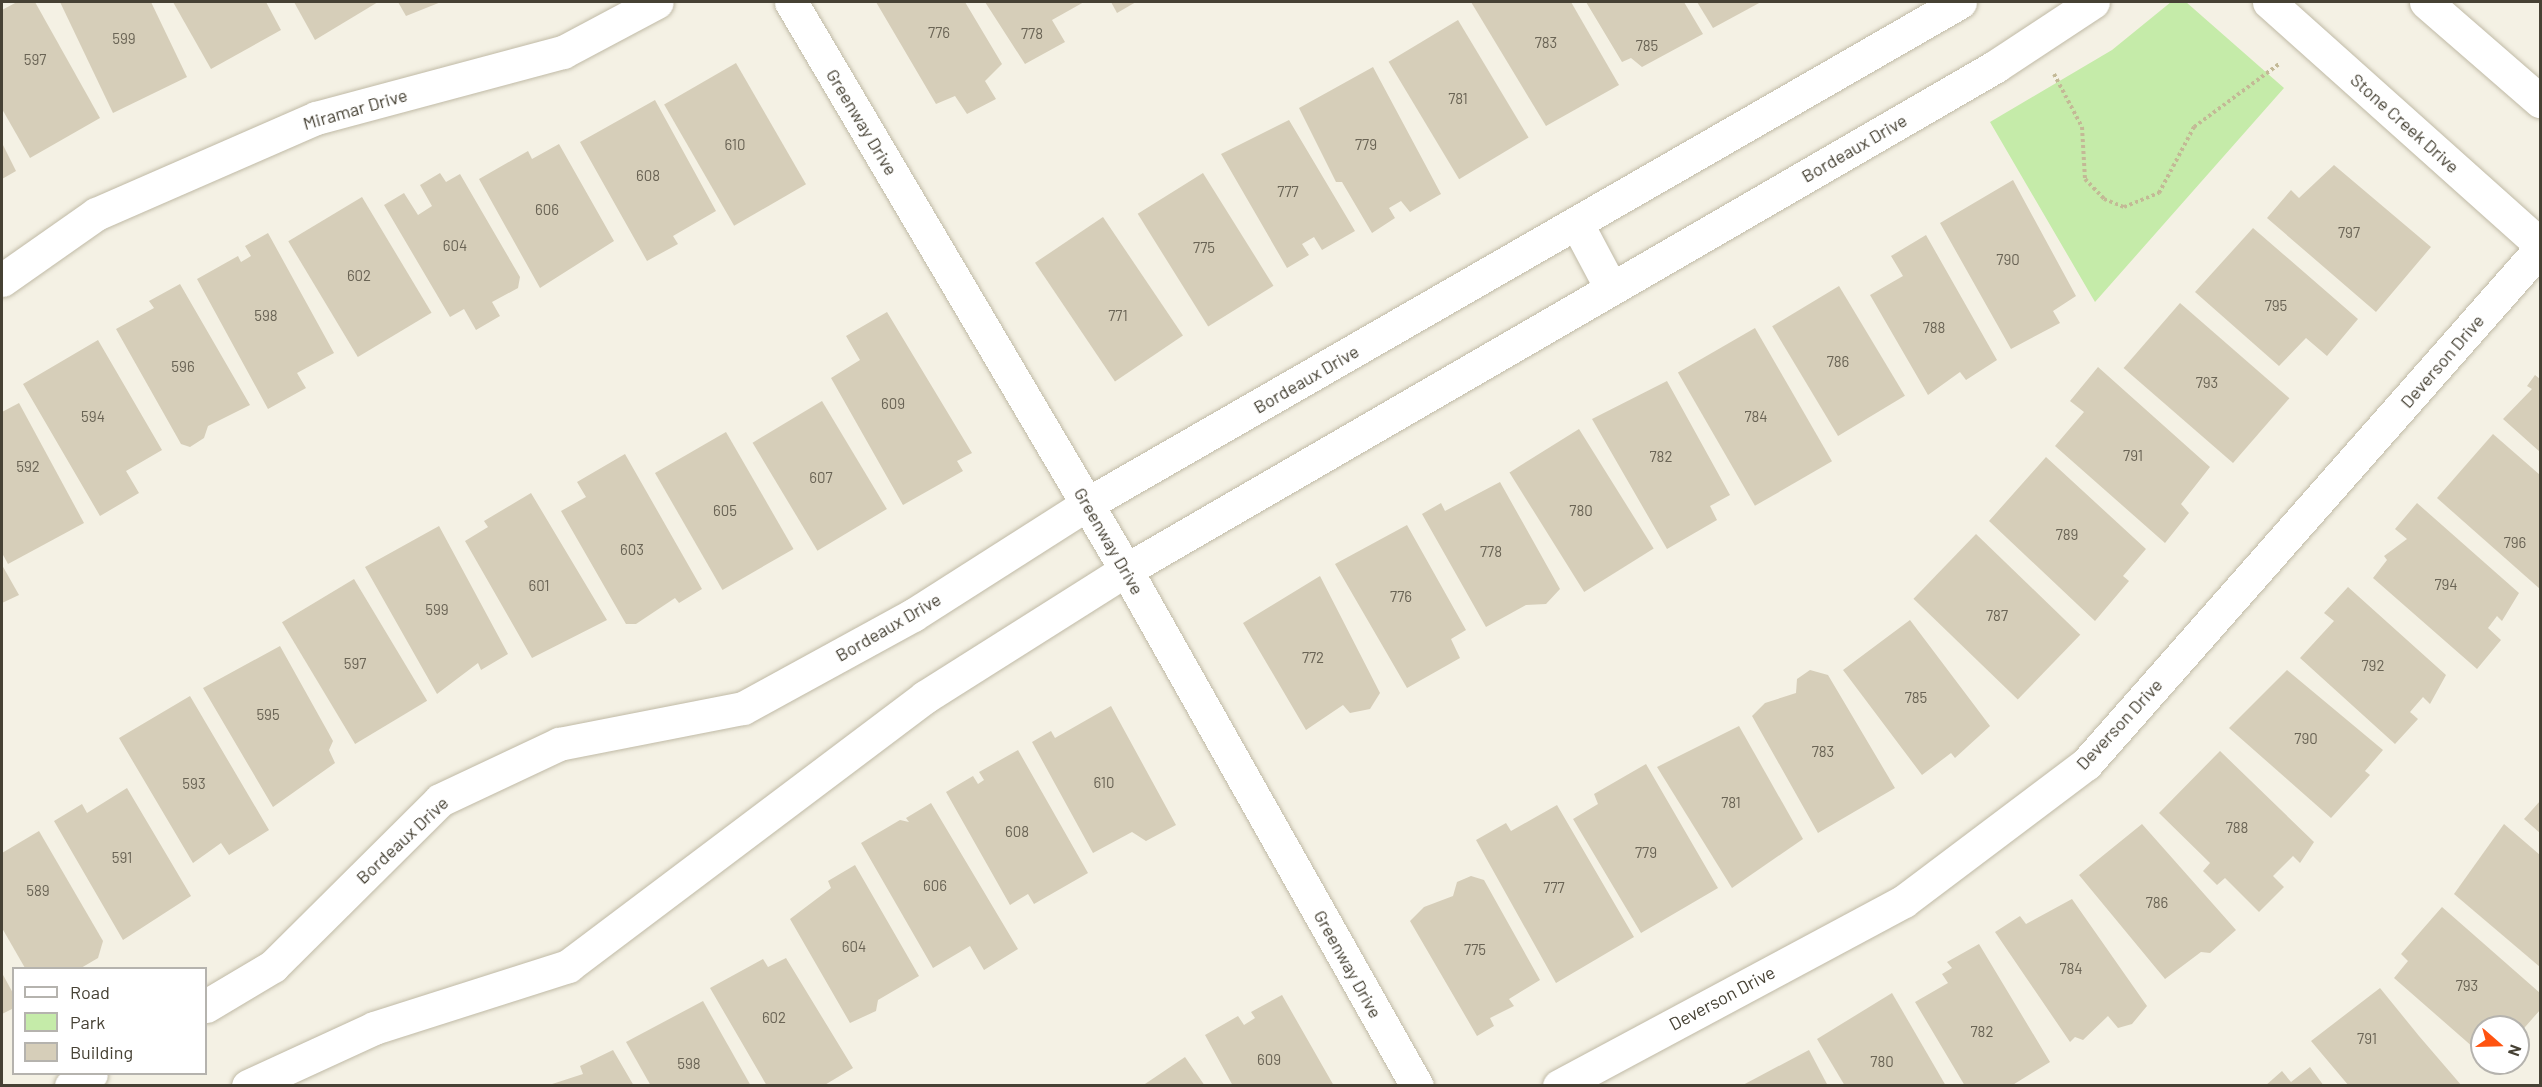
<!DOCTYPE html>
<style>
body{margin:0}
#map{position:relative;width:2542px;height:1087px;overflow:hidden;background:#f4f1e4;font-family:Barlow,sans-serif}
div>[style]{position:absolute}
.green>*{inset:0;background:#c5eba9}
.building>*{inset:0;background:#d6ceb9;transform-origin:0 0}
.path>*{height:4px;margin-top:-2px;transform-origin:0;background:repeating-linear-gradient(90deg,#c3b996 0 3px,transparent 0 6px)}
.roads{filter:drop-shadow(0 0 2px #c0baa6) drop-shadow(0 0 2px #c0baa6)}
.street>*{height:33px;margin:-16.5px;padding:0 16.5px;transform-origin:16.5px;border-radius:16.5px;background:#fff}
span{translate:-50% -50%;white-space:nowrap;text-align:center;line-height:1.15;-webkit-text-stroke:6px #fff;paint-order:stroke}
.number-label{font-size:15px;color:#6a6455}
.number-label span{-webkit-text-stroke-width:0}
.street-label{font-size:18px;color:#464134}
.frame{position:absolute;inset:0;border:3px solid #464134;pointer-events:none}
.legend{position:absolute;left:12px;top:967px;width:195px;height:108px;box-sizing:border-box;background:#fff;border:2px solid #b5b3ae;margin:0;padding:8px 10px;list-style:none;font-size:18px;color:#464134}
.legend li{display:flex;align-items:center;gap:12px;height:30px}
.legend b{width:30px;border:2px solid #b5b3ae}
.north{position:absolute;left:2470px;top:1015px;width:60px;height:60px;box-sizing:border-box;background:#fff;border:2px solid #b5b3ae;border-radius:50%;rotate:110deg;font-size:16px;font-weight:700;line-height:24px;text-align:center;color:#464134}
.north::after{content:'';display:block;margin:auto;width:21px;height:27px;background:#ff5310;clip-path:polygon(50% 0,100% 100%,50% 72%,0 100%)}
</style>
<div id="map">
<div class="green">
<i style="clip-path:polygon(2171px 2px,2186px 2px,2284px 88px,2095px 302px,1990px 122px,2112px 50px)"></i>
</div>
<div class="building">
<i style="clip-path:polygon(17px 2px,35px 2px,100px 118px,30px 158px,2px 109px,2px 10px)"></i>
<i style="clip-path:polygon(60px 2px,151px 2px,187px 77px,113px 113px)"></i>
<i style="clip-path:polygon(173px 2px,266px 2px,281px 30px,211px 69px)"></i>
<i style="clip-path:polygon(294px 2px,378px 2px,315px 40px)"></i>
<i style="clip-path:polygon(398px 2px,441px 2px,406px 16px)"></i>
<i style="clip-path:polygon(876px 2px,965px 2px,1002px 64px,985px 81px,996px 99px,967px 114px,955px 96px,936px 104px)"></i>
<i style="clip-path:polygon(985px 2px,1084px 2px,1052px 20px,1065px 42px,1025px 64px)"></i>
<i style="clip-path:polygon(1111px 2px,1136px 2px,1117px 13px)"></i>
<i style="clip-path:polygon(1471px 2px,1571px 2px,1619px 85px,1546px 126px)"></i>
<i style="clip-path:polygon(1586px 2px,1684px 2px,1703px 34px,1642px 67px,1631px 58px,1622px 62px)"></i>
<i style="clip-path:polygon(1697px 2px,1761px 2px,1713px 28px)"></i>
<i style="left:1458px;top:20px;width:137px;height:81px;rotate:59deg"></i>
<i style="left:736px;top:63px;width:140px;height:83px;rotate:60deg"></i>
<i style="clip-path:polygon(1373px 67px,1441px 194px,1410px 212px,1401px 201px,1389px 208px,1395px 218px,1372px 233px,1342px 182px,1336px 182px,1299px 108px)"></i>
<i style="clip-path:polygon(655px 100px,716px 211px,673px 236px,678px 244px,647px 261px,580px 142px)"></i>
<i style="clip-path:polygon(1289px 120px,1355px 231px,1322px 250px,1314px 237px,1302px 244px,1309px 255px,1287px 268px,1221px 154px)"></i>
<i style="clip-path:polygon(2px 143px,16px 171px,2px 179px)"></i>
<i style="clip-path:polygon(559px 144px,614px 241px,540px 288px,479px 179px,528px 151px,532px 159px)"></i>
<i style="clip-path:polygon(2334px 165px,2431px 247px,2376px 312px,2267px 218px,2291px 190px,2299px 198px)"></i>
<i style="clip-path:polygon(440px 173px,446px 182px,460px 174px,520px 277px,518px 288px,492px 302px,500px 316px,476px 330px,464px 309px,450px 317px,384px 205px,404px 193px,418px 215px,432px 206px,420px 185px)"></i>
<i style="left:1203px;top:173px;width:133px;height:77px;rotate:58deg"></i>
<i style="clip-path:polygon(2013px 180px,2076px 296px,2053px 311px,2060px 323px,2011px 349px,1940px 223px)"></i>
<i style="left:362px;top:197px;width:135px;height:86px;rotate:59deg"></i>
<i style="left:1103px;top:217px;width:143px;height:82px;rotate:56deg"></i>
<i style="clip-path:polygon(2253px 228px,2358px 319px,2327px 356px,2306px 338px,2279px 366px,2195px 292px)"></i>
<i style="clip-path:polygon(268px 233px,334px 353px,297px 373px,306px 388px,268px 409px,197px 279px,238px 256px,241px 262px,251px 256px,245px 246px)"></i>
<i style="clip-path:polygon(1926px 235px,1997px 360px,1966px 380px,1960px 372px,1928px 395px,1870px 295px,1903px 276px,1891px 256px)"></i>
<i style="clip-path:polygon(180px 284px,250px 405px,208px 426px,204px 438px,190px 447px,181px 444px,116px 329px,154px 308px,149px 301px)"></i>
<i style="left:1839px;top:286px;width:128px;height:78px;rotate:59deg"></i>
<i style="left:2180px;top:303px;width:145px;height:86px;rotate:41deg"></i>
<i style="clip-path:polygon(887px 312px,972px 453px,957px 461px,963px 471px,903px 505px,831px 378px,860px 360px,846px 336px)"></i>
<i style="left:1755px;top:328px;width:154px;height:89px;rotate:60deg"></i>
<i style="clip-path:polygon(98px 340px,162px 450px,126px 471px,139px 493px,100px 516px,23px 384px)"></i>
<i style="clip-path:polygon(2098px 367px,2210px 467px,2181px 504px,2189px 513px,2165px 543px,2055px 446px,2084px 412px,2070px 401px)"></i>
<i style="clip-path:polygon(2535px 375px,2540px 379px,2540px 452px,2503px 419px,2532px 389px,2527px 386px)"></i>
<i style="clip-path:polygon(1667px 381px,1730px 495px,1710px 506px,1717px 520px,1667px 549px,1592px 419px)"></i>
<i style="left:822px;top:401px;width:126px;height:81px;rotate:59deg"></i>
<i style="clip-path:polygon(19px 403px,84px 523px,8px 564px,2px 553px,2px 412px)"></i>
<i style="left:1579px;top:429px;width:141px;height:82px;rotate:58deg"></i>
<i style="left:726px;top:432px;width:135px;height:82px;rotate:60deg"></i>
<i style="clip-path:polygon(2493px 434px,2540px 475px,2540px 589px,2437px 498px)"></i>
<i style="clip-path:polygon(625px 454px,702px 589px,679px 603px,675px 598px,636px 624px,626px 624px,561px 511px,586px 497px,577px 482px)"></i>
<i style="clip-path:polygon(2046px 457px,2146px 549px,2123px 576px,2129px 581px,2095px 621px,1989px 521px)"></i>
<i style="clip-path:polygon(1500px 482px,1560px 589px,1546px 604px,1526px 605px,1486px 627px,1422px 514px,1441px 503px,1445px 511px)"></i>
<i style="clip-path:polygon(531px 493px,607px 620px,532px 658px,465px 541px,488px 527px,484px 521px)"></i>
<i style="clip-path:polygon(2417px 503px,2519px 593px,2502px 621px,2497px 616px,2488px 628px,2501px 640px,2477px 669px,2373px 578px,2387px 560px,2384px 556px,2407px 539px,2395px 529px)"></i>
<i style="clip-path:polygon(1407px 525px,1466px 630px,1451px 639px,1460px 658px,1407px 688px,1335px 564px)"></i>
<i style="clip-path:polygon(439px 526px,508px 654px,481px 670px,478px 663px,437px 694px,365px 567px)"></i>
<i style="left:1976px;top:534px;width:145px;height:90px;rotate:44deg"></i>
<i style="clip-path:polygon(2px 565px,19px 595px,2px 603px)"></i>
<i style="clip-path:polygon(1320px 576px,1380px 693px,1370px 709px,1350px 713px,1343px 705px,1306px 730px,1243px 623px)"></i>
<i style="left:354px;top:579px;width:142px;height:84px;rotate:59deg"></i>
<i style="clip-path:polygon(2348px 587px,2446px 675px,2430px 704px,2423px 697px,2410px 712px,2418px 719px,2395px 744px,2300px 658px,2334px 621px,2324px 613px)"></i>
<i style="clip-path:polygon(1910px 620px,1990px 726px,1955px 758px,1951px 753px,1922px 775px,1843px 670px)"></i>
<i style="clip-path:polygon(280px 646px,333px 741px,329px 750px,335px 763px,273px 807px,203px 688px)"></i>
<i style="clip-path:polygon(1810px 670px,1828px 675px,1895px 788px,1818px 833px,1752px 716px,1765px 703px,1796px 693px,1797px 679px)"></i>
<i style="clip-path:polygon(2287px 670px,2383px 750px,2365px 771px,2370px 775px,2331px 818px,2229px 728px)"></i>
<i style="clip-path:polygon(190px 696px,269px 830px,229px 855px,221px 843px,193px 863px,119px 738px)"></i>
<i style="clip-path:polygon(1111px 706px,1176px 825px,1146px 841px,1132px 832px,1093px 853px,1032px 742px,1051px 731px,1055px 738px)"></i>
<i style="clip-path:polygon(1739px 726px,1803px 839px,1732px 888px,1657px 767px)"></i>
<i style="clip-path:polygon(1018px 750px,1088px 873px,1034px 904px,1028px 894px,1010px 905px,946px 792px,973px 776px,978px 784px,984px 780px,979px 772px)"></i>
<i style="clip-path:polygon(2220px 751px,2314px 842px,2300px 863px,2293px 856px,2273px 876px,2284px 887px,2259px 912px,2225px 878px,2217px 885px,2203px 871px,2210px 863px,2159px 813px)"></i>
<i style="clip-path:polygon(1646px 764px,1718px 888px,1641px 933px,1573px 819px,1598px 804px,1594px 794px)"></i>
<i style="clip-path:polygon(127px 788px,191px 896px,123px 940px,54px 821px,82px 804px,87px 813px)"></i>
<i style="clip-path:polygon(2540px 801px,2540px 833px,2524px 819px)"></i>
<i style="clip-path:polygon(931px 803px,1018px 949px,984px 970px,970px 946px,933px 968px,861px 843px,900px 820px,909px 822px,906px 818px)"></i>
<i style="clip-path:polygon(1557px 805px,1634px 937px,1556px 983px,1476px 840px,1506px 823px,1511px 831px)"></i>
<i style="clip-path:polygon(2142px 824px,2236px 930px,2210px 953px,2201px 952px,2165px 979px,2079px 875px)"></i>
<i style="clip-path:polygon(2504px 824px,2540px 855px,2540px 967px,2454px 894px)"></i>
<i style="clip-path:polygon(39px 831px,103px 941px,98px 958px,81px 968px,25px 968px,2px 928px,2px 853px)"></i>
<i style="clip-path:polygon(855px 865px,919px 976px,878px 1000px,876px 1011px,850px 1023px,790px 919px,831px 888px,828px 881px)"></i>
<i style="clip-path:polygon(1471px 876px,1484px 880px,1540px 980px,1509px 999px,1514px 1006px,1490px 1018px,1494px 1026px,1477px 1036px,1410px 921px,1424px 907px,1453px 896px,1457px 882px)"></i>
<i style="clip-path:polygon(2072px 899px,2147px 1006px,2132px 1024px,2118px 1028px,2108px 1016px,2083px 1040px,2075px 1037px,2070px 1042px,1995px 932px,2020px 916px,2026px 924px)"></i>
<i style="clip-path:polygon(2442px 907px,2540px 993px,2540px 1010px,2518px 1035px,2518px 1027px,2482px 1027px,2482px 1055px,2394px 978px,2408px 961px,2401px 954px)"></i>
<i style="clip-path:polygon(1979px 944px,2050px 1062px,2011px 1086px,1965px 1086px,1915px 1002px,1948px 983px,1942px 974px,1952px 968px,1947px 962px)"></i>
<i style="clip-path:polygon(786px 958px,853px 1068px,823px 1086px,767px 1086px,710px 988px,763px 959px,768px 967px)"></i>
<i style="clip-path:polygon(2px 973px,14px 995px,14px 1008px,2px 1014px)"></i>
<i style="clip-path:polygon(2380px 988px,2419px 1036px,2462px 1086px,2349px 1086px,2311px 1041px)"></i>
<i style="clip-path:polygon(1892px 993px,1946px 1086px,1845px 1086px,1817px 1039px)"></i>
<i style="clip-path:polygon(1282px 995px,1334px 1086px,1233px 1086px,1205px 1035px,1238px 1016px,1244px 1025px,1255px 1018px,1251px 1012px)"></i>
<i style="clip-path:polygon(703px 1001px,751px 1086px,651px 1086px,626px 1042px)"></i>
<i style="clip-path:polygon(613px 1050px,634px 1086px,546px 1086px,583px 1074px,580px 1066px)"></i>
<i style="clip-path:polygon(1809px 1050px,1828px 1086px,1741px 1086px)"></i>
<i style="clip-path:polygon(1185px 1057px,1205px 1086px,1142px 1086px)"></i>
<i style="clip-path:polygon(2310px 1067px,2324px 1086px,2265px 1086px,2282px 1071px,2291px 1082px)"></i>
</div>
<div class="path">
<i style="left:2054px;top:74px;width:60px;rotate:62.2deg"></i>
<i style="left:2082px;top:127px;width:52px;rotate:86.7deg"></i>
<i style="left:2085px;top:179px;width:28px;rotate:46deg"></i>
<i style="left:2104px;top:199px;width:22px;rotate:22deg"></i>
<i style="left:2124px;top:207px;width:38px;rotate:-22deg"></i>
<i style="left:2159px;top:193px;width:75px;rotate:-62.1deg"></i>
<i style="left:2194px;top:127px;width:106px;rotate:-36.5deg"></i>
</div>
<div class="roads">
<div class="street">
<i style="left:791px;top:2px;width:659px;rotate:59.47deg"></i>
<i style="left:1126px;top:570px;width:592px;rotate:60.58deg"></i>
<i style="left:2269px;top:2px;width:363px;rotate:41.8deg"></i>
<i style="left:2426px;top:2px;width:151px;rotate:41deg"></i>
<i style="left:1577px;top:224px;width:72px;rotate:62deg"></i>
<i style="left:2px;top:280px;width:115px;rotate:-35.1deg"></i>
<i style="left:96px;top:214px;width:240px;rotate:-23.6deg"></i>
<i style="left:316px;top:118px;width:256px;rotate:-15deg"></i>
<i style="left:563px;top:52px;width:106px;rotate:-28deg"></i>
<i style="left:206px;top:1006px;width:78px;rotate:-30.8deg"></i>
<i style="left:273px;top:966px;width:235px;rotate:-44.8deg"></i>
<i style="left:440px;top:800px;width:132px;rotate:-25.2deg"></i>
<i style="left:559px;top:744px;width:187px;rotate:-11.1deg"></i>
<i style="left:743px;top:708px;width:194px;rotate:-28.7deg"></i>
<i style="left:913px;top:615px;width:206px;rotate:-32.5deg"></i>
<i style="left:1087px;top:504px;width:1007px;rotate:-29.9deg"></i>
<i style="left:71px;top:1086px;width:23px;rotate:-31deg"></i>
<i style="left:248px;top:1086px;width:139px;rotate:-24.7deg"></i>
<i style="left:374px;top:1028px;width:204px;rotate:-17.7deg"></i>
<i style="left:568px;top:966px;width:447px;rotate:-37deg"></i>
<i style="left:925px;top:697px;width:238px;rotate:-32.3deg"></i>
<i style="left:1126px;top:570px;width:1005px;rotate:-30.08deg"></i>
<i style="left:1996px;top:66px;width:116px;rotate:-33.4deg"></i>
<i style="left:1559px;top:1086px;width:391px;rotate:-28.2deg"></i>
<i style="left:1904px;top:901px;width:228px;rotate:-37deg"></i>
<i style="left:2086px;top:764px;width:687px;rotate:-48.6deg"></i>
</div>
</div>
<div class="number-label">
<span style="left:939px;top:33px">776</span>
<span style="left:1032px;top:34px">778</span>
<span style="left:124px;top:39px">599</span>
<span style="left:1546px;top:43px">783</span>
<span style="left:1647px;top:46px">785</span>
<span style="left:35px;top:60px">597</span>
<span style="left:1458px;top:99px">781</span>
<span style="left:735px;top:145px">610</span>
<span style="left:1366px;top:145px">779</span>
<span style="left:648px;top:176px">608</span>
<span style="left:1288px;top:192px">777</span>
<span style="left:547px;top:210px">606</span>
<span style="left:2349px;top:233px">797</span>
<span style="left:455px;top:246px">604</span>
<span style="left:1204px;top:248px">775</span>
<span style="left:2008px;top:260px">790</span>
<span style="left:359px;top:276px">602</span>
<span style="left:2276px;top:306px">795</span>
<span style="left:266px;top:316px">598</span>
<span style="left:1118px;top:316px">771</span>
<span style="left:1934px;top:328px">788</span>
<span style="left:1838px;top:362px">786</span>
<span style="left:183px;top:367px">596</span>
<span style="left:2207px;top:383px">793</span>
<span style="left:893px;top:404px">609</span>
<span style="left:93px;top:417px">594</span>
<span style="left:1756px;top:417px">784</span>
<span style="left:2133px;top:456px">791</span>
<span style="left:1661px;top:457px">782</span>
<span style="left:28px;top:467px">592</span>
<span style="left:821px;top:478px">607</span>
<span style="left:725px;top:511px">605</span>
<span style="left:1581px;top:511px">780</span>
<span style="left:2067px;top:535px">789</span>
<span style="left:2515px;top:543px">796</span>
<span style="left:632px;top:550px">603</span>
<span style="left:1491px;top:552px">778</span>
<span style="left:2446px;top:585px">794</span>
<span style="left:539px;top:586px">601</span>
<span style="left:1401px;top:597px">776</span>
<span style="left:437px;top:610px">599</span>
<span style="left:1997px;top:616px">787</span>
<span style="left:1313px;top:658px">772</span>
<span style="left:355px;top:664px">597</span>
<span style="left:2373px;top:666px">792</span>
<span style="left:1916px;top:698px">785</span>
<span style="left:268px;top:715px">595</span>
<span style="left:2306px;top:739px">790</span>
<span style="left:1823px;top:752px">783</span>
<span style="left:1104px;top:783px">610</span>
<span style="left:194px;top:784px">593</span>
<span style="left:1731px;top:803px">781</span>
<span style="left:2237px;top:828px">788</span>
<span style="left:1017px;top:832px">608</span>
<span style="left:1646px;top:853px">779</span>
<span style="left:122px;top:858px">591</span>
<span style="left:935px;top:886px">606</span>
<span style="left:1554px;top:888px">777</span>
<span style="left:38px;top:891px">589</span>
<span style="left:2157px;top:903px">786</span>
<span style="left:854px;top:947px">604</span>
<span style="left:1475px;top:950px">775</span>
<span style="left:2071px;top:969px">784</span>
<span style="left:2467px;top:986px">793</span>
<span style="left:774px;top:1018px">602</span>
<span style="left:1982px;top:1032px">782</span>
<span style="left:2367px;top:1039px">791</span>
<span style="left:1269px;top:1060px">609</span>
<span style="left:1882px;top:1062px">780</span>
<span style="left:689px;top:1064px">598</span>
</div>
<div class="street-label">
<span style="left:355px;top:109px;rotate:-16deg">Miramar Drive</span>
<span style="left:862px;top:122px;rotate:59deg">Greenway Drive</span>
<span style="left:2405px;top:123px;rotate:42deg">Stone Creek Drive</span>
<span style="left:1854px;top:148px;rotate:-30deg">Bordeaux Drive</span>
<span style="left:2442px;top:361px;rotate:-49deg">Deverson Drive</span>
<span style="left:1306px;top:379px;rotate:-30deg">Bordeaux Drive</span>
<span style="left:1109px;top:541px;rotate:60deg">Greenway Drive</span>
<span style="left:888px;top:627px;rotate:-30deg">Bordeaux Drive</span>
<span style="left:2119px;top:724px;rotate:-47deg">Deverson Drive</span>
<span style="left:402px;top:840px;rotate:-43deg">Bordeaux Drive</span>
<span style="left:1348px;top:964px;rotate:61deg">Greenway Drive</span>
<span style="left:1722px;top:998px;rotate:-28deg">Deverson Drive</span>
</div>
<div class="frame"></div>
<ul class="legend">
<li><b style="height:8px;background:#fff"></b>Road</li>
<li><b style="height:16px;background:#c5eba9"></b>Park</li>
<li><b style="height:16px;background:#d6ceb9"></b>Building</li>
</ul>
<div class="north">N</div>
</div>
